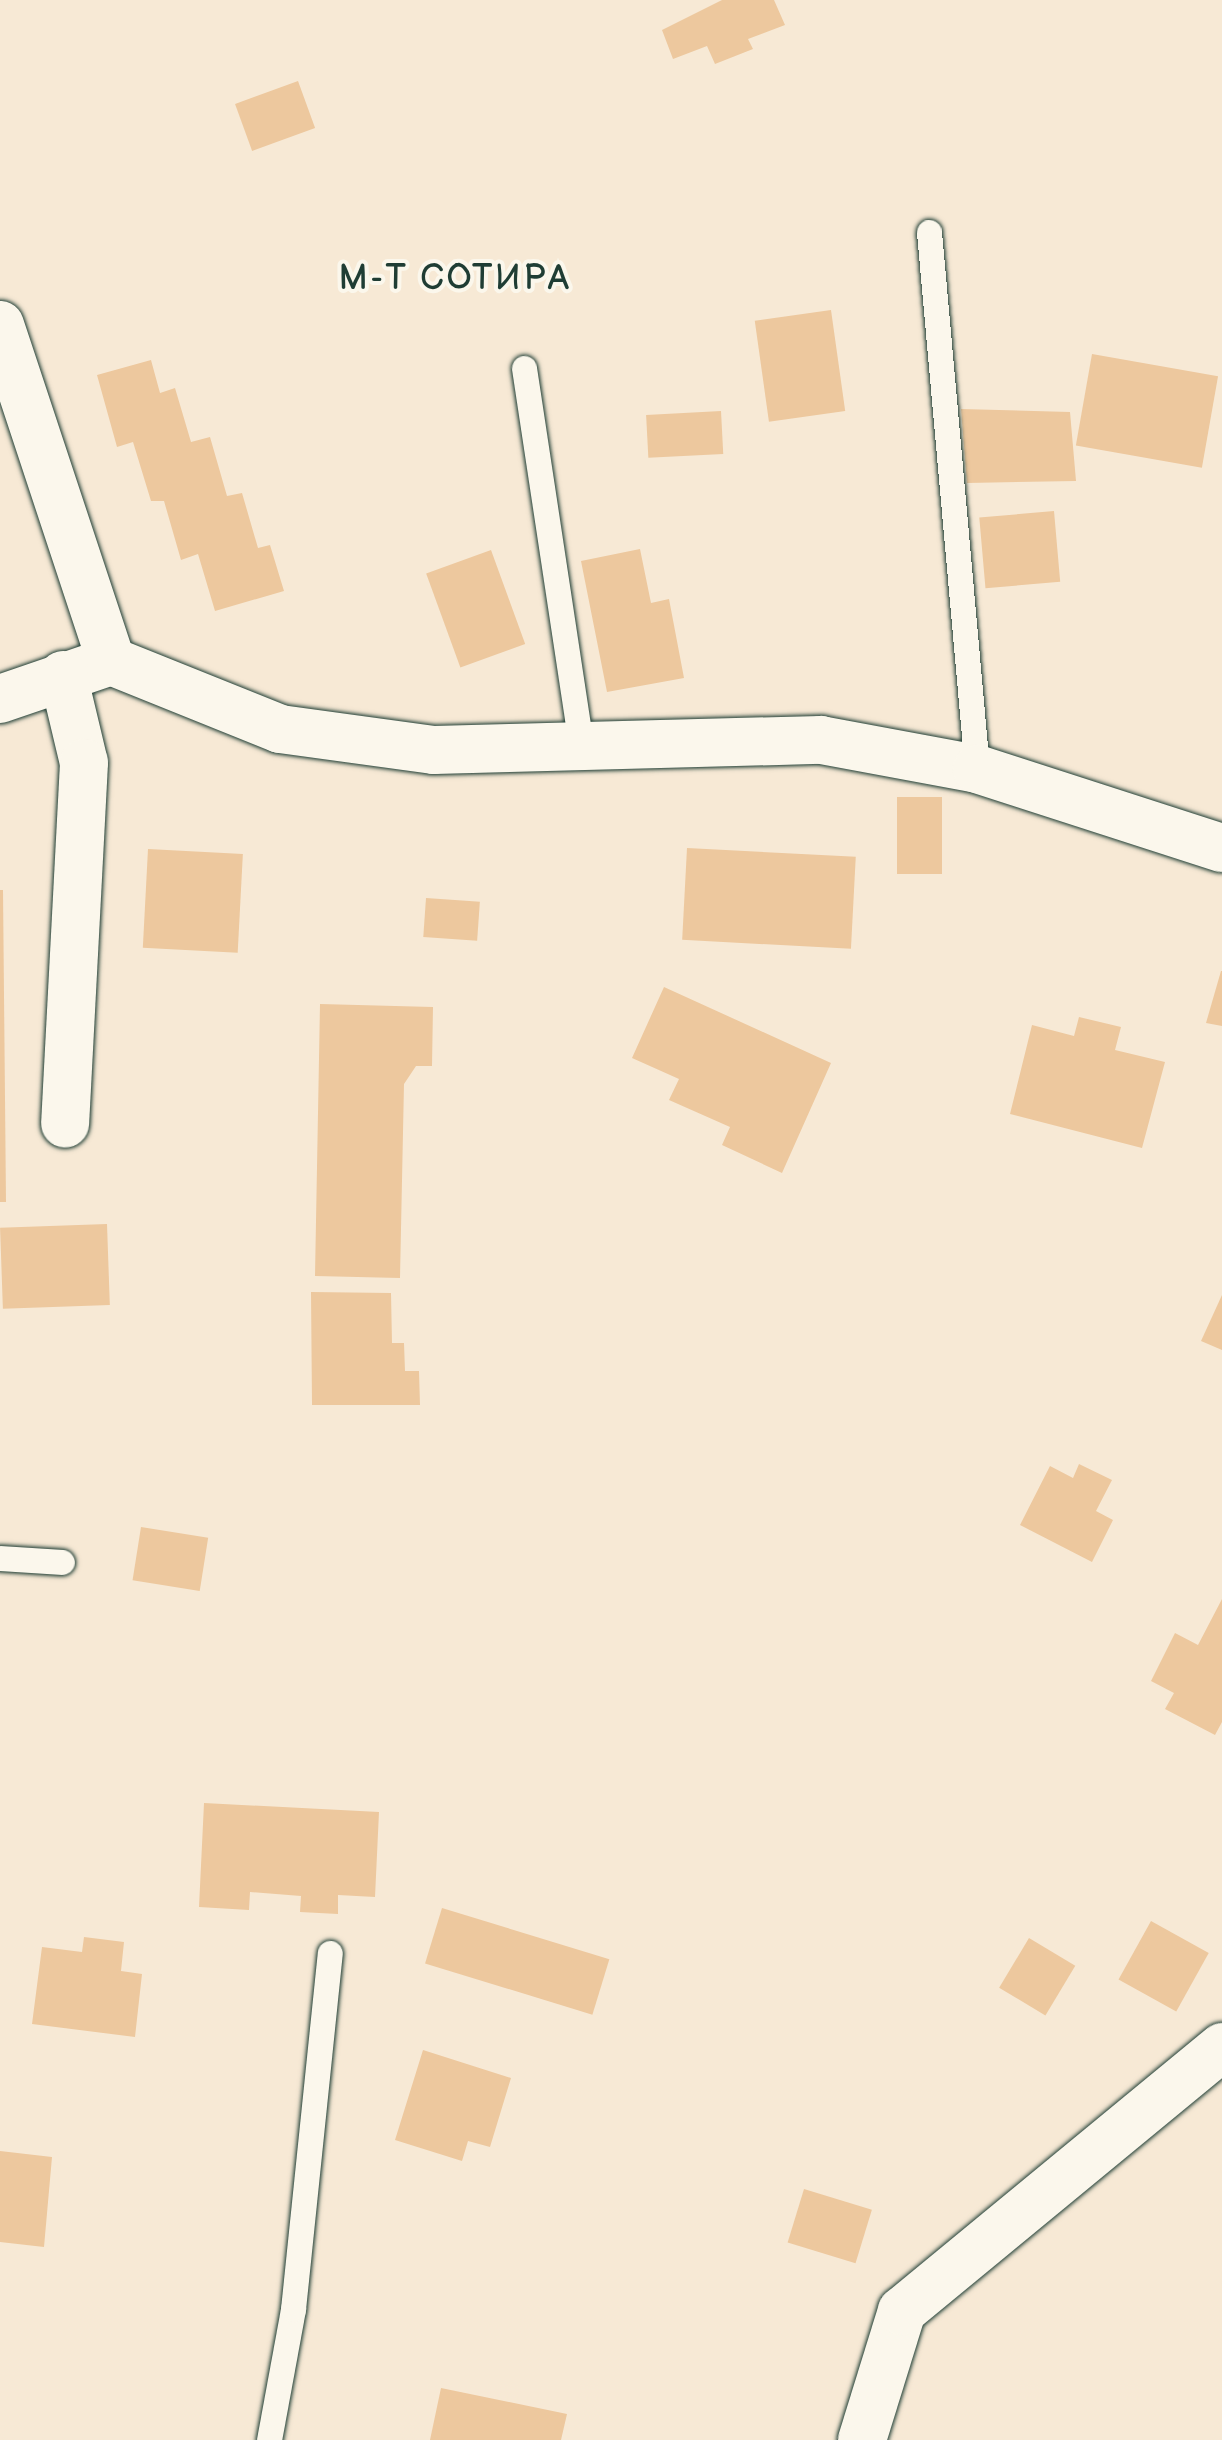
<!DOCTYPE html>
<meta charset="utf-8">
<style>
body{margin:0}
#map{position:relative;width:1222px;height:2440px;overflow:hidden;background:#f7e9d5;font-family:"Balsamiq Sans",sans-serif}
div>[style]{position:absolute}
.building>*{inset:0;background:#edc89e;transform-origin:0 0}
.roads{filter:drop-shadow(0 0 2px #1f3d34) drop-shadow(0 0 2px #1f3d34)}
.lane>*{height:25px;margin:-12.5px;padding:0 12.5px;transform-origin:12.5px;border-radius:12.5px;background:#fbf7ec}
.street>*{height:48px;margin:-24px;padding:0 24px;transform-origin:24px;border-radius:24px;background:#fbf7ec}
span{translate:-50% -50%;white-space:nowrap;text-align:center;line-height:1.15;-webkit-text-stroke:8px #fbf7ec;paint-order:stroke}
.neighbourhood-label{font-size:35px;color:#1f3d34;letter-spacing:2.5px}
</style>
<div id="map">
<div class="building">
<i style="clip-path:polygon(722px 0,774px 0,785px 25px,748px 39px,753px 49px,715px 64px,707px 46px,673px 59px,662px 30px)"></i>
<i style="left:298px;top:81px;width:50px;height:67px;rotate:70deg"></i>
<i style="left:831px;top:310px;width:102px;height:77px;rotate:82deg"></i>
<i style="left:1092px;top:354px;width:128px;height:93px;rotate:10deg"></i>
<i style="clip-path:polygon(151px 360px,160px 393px,175px 388px,191px 442px,210px 437px,227px 496px,242px 493px,258px 548px,270px 545px,284px 591px,215px 611px,198px 554px,181px 560px,164px 501px,151px 501px,133px 442px,117px 447px,97px 375px)"></i>
<i style="clip-path:polygon(961px 409px,1070px 412px,1076px 481px,967px 483px)"></i>
<i style="left:721px;top:411px;width:43px;height:75px;rotate:87deg"></i>
<i style="left:1054px;top:511px;width:71px;height:75px;rotate:85deg"></i>
<i style="clip-path:polygon(640px 549px,651px 603px,669px 599px,684px 678px,607px 692px,581px 561px)"></i>
<i style="left:491px;top:550px;width:100px;height:69px;rotate:70deg"></i>
<i style="left:897px;top:797px;width:45px;height:77px"></i>
<i style="left:687px;top:848px;width:169px;height:92px;rotate:3deg"></i>
<i style="left:148px;top:849px;width:95px;height:99px;rotate:3deg"></i>
<i style="clip-path:polygon(0 890px,3px 890px,6px 1202px,0 1202px)"></i>
<i style="left:426px;top:898px;width:54px;height:39px;rotate:4deg"></i>
<i style="clip-path:polygon(1221px 971px,1222px 971px,1222px 1026px,1206px 1023px)"></i>
<i style="clip-path:polygon(664px 987px,831px 1063px,782px 1173px,722px 1145px,730px 1127px,669px 1100px,679px 1079px,632px 1058px)"></i>
<i style="clip-path:polygon(320px 1004px,433px 1007px,432px 1066px,416px 1066px,404px 1084px,400px 1278px,315px 1276px)"></i>
<i style="clip-path:polygon(1079px 1017px,1121px 1027px,1115px 1050px,1165px 1062px,1142px 1148px,1010px 1114px,1032px 1025px,1074px 1036px)"></i>
<i style="left:107px;top:1224px;width:81px;height:107px;rotate:88deg"></i>
<i style="clip-path:polygon(311px 1292px,391px 1293px,392px 1343px,404px 1343px,405px 1371px,419px 1371px,420px 1405px,312px 1405px)"></i>
<i style="clip-path:polygon(1222px 1295px,1222px 1350px,1201px 1341px)"></i>
<i style="clip-path:polygon(1079px 1464px,1112px 1480px,1096px 1511px,1113px 1520px,1092px 1562px,1020px 1525px,1050px 1466px,1073px 1478px)"></i>
<i style="left:141px;top:1527px;width:68px;height:54px;rotate:9deg"></i>
<i style="clip-path:polygon(1222px 1599px,1222px 1722px,1215px 1735px,1165px 1709px,1174px 1693px,1151px 1681px,1175px 1633px,1198px 1645px)"></i>
<i style="clip-path:polygon(204px 1803px,379px 1812px,375px 1897px,338px 1895px,338px 1914px,300px 1912px,301px 1896px,250px 1892px,249px 1910px,199px 1907px)"></i>
<i style="left:442px;top:1908px;width:175px;height:58px;rotate:17deg"></i>
<i style="left:1151px;top:1921px;width:66px;height:67px;rotate:29deg"></i>
<i style="clip-path:polygon(84px 1937px,124px 1942px,121px 1971px,142px 1974px,135px 2037px,32px 2024px,42px 1947px,82px 1952px)"></i>
<i style="left:1029px;top:1938px;width:54px;height:58px;rotate:31deg"></i>
<i style="clip-path:polygon(423px 2050px,511px 2078px,490px 2147px,468px 2141px,462px 2161px,395px 2140px)"></i>
<i style="clip-path:polygon(0 2151px,52px 2157px,44px 2247px,0 2242px)"></i>
<i style="left:804px;top:2189px;width:71px;height:56px;rotate:17deg"></i>
<i style="clip-path:polygon(441px 2388px,567px 2414px,561px 2440px,430px 2440px)"></i>
</div>
<div class="roads">
<div class="lane">
<i style="left:929px;top:232px;width:539px;rotate:84.89deg"></i>
<i style="left:524px;top:368px;width:379px;rotate:81.4deg"></i>
<i style="left:0;top:1558px;width:62px;rotate:3.7deg"></i>
<i style="left:269px;top:2440px;width:133px;rotate:-79.6deg"></i>
<i style="left:293px;top:2309px;width:358px;rotate:-84.1deg"></i>
</div>
<div class="street">
<i style="left:0;top:325px;width:354px;rotate:71.7deg"></i>
<i style="left:111px;top:661px;width:117px;rotate:161.1deg"></i>
<i style="left:111px;top:661px;width:182px;rotate:21.9deg"></i>
<i style="left:280px;top:729px;width:155px;rotate:7.8deg"></i>
<i style="left:434px;top:750px;width:387px;rotate:-1.5deg"></i>
<i style="left:821px;top:740px;width:159px;rotate:10.5deg"></i>
<i style="left:977px;top:769px;width:257px;rotate:17.9deg"></i>
<i style="left:63px;top:675px;width:90px;rotate:76.6deg"></i>
<i style="left:84px;top:763px;width:361px;rotate:93deg"></i>
<i style="left:862px;top:2440px;width:135px;rotate:-72.8deg"></i>
<i style="left:902px;top:2311px;width:415px;rotate:-39.5deg"></i>
</div>
</div>
<div class="neighbourhood-label">
<span style="left:455px;top:279px">М-Т СОТИРА</span>
</div>
</div>
